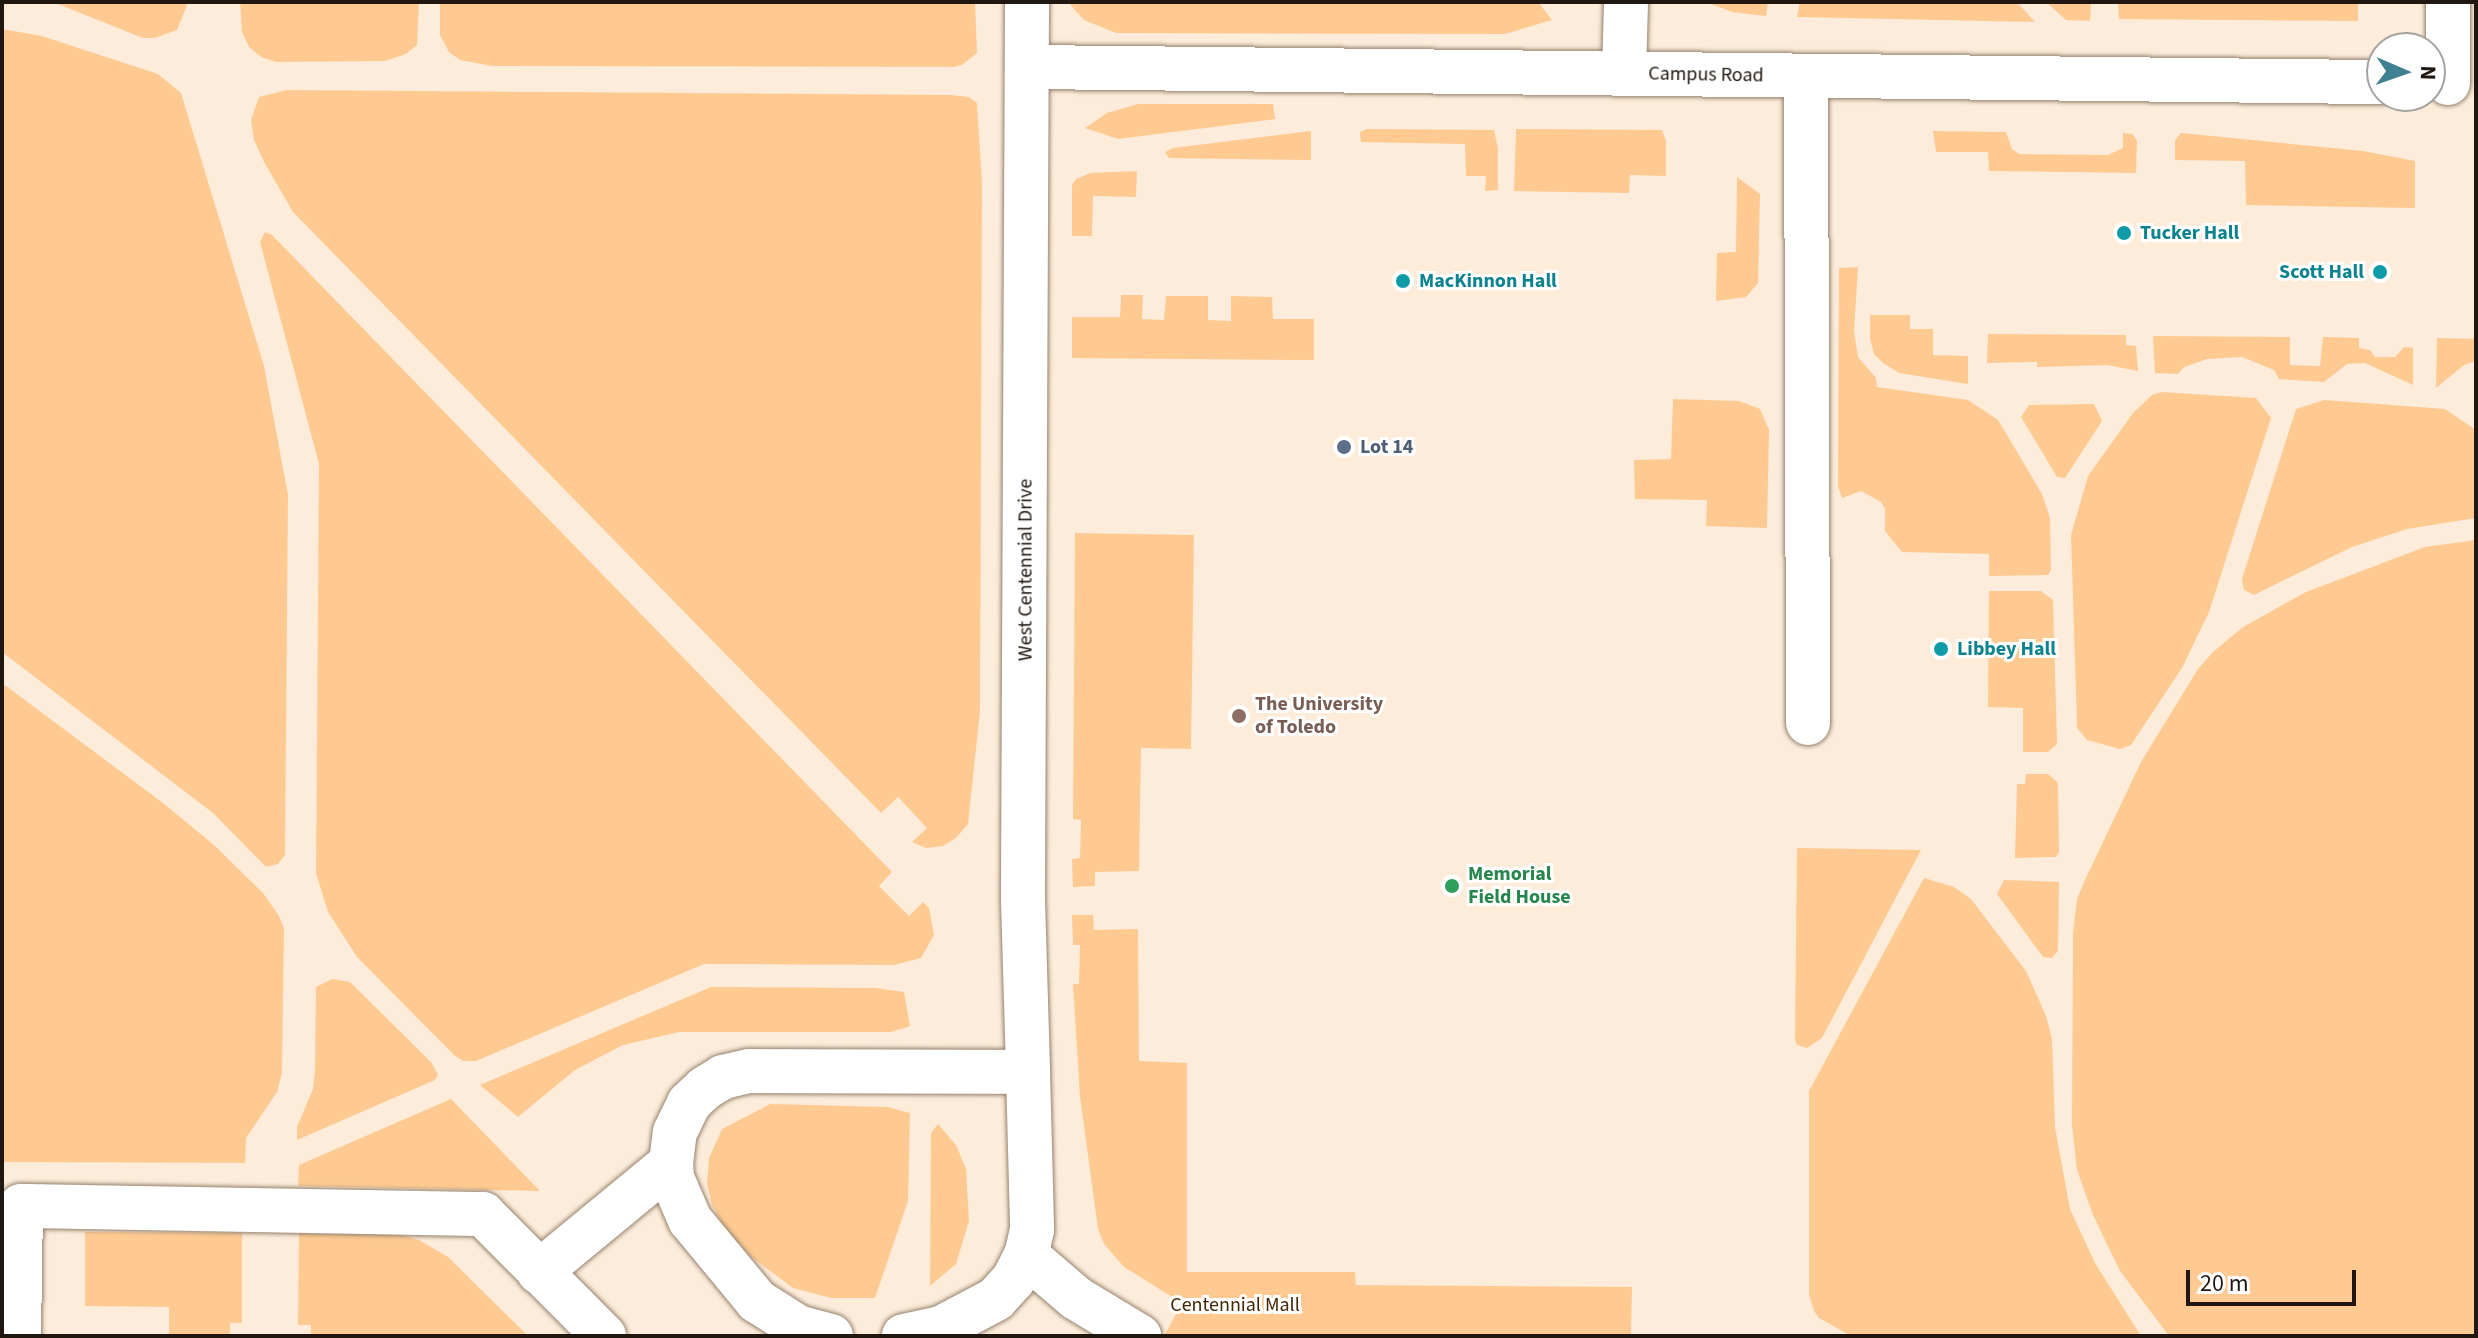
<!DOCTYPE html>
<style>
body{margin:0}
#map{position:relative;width:2478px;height:1338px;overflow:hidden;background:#fdecda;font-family:"Source Sans 3",sans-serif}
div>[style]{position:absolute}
.green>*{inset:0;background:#feca92}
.roads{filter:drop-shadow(0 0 2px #95826e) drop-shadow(0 0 2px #95826e)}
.minor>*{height:44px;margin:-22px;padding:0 22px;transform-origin:22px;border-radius:22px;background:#fff}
.dots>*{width:22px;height:22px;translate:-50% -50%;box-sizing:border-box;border:4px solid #fff;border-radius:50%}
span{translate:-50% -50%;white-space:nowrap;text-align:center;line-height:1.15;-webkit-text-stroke:6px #fff;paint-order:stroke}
.street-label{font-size:20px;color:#201810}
.culture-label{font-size:20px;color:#0d838f;font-weight:700}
.left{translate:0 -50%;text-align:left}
.right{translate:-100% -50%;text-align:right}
.service-label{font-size:20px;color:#4e5e75;font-weight:700}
.education-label{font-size:20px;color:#785e54;font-weight:700}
.leisure-label{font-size:20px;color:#27864d;font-weight:700}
.park-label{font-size:20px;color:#422702}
.frame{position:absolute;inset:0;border:4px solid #201810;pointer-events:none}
.north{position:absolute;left:2366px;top:32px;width:80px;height:80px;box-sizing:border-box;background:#fff;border:2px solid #a6a39f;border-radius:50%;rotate:92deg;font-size:22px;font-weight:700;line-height:32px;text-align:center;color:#201810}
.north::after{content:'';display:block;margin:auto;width:28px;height:36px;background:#3f8193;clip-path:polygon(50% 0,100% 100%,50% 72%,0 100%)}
.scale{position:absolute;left:2186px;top:1270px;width:170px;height:36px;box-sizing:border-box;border:4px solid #201810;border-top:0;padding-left:10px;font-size:24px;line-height:28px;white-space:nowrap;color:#201810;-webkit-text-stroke:6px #fff;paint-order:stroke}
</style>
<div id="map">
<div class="green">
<i style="clip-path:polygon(53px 2px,187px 2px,187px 5px,177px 30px,155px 38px,143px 38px)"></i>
<i style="clip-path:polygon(240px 2px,419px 2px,417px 45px,406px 54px,385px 61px,276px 62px,261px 57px,249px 47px,242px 32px)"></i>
<i style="clip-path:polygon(440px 2px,975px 2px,977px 53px,962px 65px,953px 67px,492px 66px,460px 60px,449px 52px,440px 35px)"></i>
<i style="clip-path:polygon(1068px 2px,1539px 3px,1552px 20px,1505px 34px,1116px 33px,1084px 20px)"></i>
<i style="clip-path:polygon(1706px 2px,1768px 2px,1766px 16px,1732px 12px)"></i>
<i style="clip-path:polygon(1800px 2px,2017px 2px,2035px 22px,1797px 17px)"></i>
<i style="clip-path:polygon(2046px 2px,2358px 2px,2358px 21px,2119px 19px,2118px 2px,2091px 4px,2090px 21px,2066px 20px)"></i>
<i style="clip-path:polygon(2px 29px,42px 36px,158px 74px,181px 93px,264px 366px,288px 495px,285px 855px,278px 864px,266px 867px,213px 813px,2px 652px)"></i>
<i style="clip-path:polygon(287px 90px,951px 95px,969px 97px,977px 103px,982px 183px,980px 711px,968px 824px,956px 838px,943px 846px,926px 848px,912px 842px,927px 828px,898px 797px,881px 813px,293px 212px,264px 162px,254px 140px,251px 120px,259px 97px)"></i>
<i style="clip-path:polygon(1138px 104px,1273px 104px,1275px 119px,1118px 139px,1085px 128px,1107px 113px)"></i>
<i style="clip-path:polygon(1367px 129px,1494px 130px,1498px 149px,1498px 190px,1485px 191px,1486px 176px,1466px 176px,1465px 144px,1361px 142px,1360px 132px)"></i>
<i style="clip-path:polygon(1516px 129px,1662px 130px,1666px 141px,1666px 176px,1630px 175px,1629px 193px,1514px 191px)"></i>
<i style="clip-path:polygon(1311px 131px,1311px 160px,1169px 158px,1165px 152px,1173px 148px)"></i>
<i style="clip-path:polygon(1933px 131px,2006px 132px,2012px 149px,2019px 154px,2108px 155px,2123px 148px,2123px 133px,2132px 134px,2137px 140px,2136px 173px,1989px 171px,1988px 152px,1936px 152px)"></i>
<i style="clip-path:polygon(2181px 133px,2363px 151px,2415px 161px,2415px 208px,2246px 205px,2245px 161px,2175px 160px,2175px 140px)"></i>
<i style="clip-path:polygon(1137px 171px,1136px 197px,1093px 196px,1092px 236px,1072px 236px,1072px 185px,1076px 179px,1090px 173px)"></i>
<i style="clip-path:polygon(1737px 177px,1760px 194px,1758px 283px,1746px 297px,1716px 301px,1717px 253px,1736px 252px)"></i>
<i style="clip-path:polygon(265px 232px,272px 235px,892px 872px,879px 886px,909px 916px,923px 902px,929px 908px,934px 935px,921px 958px,894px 965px,704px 964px,476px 1061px,463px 1061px,454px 1055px,357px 957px,328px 912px,316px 873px,319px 464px,260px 242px)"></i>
<i style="clip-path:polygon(1858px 267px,1854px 331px,1858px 357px,1876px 378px,1877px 387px,1968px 400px,1998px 420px,2042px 494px,2050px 518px,2051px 570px,2048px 575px,1989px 576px,1989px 554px,1902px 552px,1885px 531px,1885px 509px,1881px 502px,1861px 491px,1842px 498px,1838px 486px,1839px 268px)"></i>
<i style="clip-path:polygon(1121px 295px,1143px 295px,1142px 319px,1164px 320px,1166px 296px,1208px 296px,1208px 320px,1231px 321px,1231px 296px,1272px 297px,1273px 319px,1314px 319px,1314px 360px,1072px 358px,1072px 317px,1120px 317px)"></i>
<i style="clip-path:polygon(1870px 315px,1910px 315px,1910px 329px,1933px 329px,1933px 355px,1968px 356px,1968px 384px,1899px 373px,1883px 363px,1874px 354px,1870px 339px)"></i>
<i style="clip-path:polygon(1988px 334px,2126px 335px,2126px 345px,2136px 346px,2138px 371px,2108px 365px,2037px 367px,2037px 362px,1987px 363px)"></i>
<i style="clip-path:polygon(2153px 336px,2290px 337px,2290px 365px,2320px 366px,2323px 337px,2359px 338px,2359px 348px,2370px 350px,2375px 357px,2395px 357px,2404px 347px,2413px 348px,2413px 385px,2365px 363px,2347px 364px,2324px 382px,2279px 379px,2274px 370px,2242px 357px,2207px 359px,2184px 367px,2178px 374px,2155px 373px)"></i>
<i style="clip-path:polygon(2437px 338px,2476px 339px,2476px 361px,2464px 365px,2436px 388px)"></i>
<i style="clip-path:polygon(2161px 392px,2256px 398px,2271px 418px,2209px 612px,2182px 668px,2131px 745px,2120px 749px,2087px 740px,2077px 728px,2071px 535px,2088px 476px,2133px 413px,2152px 395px)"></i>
<i style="clip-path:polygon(1673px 399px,1739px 401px,1760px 409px,1769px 430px,1767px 528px,1706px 526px,1707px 500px,1635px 499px,1634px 460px,1671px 459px)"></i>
<i style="clip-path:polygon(2324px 400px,2445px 409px,2476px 430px,2476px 518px,2407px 529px,2352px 547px,2254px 595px,2244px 590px,2242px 579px,2296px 409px)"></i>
<i style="clip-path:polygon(2094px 404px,2102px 421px,2065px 478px,2057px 477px,2021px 417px,2029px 405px)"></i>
<i style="clip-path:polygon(1075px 533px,1194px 535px,1191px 749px,1141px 748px,1139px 871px,1095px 872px,1095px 886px,1073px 887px,1072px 859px,1080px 858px,1081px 820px,1073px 819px)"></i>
<i style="clip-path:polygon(2476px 540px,2476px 1336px,2169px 1336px,2120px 1271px,2093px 1215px,2077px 1170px,2072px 1125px,2073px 933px,2077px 899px,2085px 880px,2141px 762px,2198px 669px,2213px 652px,2243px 627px,2306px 592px,2425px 547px)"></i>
<i style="clip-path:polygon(1989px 591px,2041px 591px,2053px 600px,2057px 744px,2048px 752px,2023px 752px,2023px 708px,1988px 707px)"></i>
<i style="clip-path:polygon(2px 683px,163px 803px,214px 845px,263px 893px,279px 916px,284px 928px,282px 1073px,277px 1092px,246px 1138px,245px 1163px,2px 1162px)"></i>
<i style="clip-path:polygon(2026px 774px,2048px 774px,2058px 783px,2059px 852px,2056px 857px,2015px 858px,2017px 784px,2025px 784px)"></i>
<i style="clip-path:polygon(1797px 848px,1921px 850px,1822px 1038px,1807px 1048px,1797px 1045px,1795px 1040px)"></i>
<i style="clip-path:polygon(1924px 878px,1954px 887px,1971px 899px,2026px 971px,2046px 1016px,2052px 1039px,2055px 1127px,2070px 1209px,2095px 1263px,2141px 1336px,1851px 1336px,1819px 1318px,1814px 1311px,1809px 1295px,1809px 1091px)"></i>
<i style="clip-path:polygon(2004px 880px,2059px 882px,2058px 951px,2052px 958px,2043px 957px,1997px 894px)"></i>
<i style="clip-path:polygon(1072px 915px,1093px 915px,1094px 930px,1138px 929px,1139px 1061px,1187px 1063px,1187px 1272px,1355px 1272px,1356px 1285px,1632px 1287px,1631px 1336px,1164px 1336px,1182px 1303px,1124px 1267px,1104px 1244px,1098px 1229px,1080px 1097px,1073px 984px,1079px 984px,1080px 945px,1073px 945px)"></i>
<i style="clip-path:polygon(332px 979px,350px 982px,431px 1062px,438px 1075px,435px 1080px,297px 1140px,297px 1127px,313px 1089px,315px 1070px,316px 987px)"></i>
<i style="clip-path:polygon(711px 987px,875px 988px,904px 992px,910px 1026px,891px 1032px,679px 1032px,623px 1045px,575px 1070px,518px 1117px,480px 1085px)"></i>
<i style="clip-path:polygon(451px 1099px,540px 1191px,298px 1186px,299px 1165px)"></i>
<i style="clip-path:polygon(770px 1104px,887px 1107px,910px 1113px,908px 1201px,875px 1298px,831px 1298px,793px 1288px,750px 1256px,724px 1228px,712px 1205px,707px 1184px,709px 1158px,722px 1129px)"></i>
<i style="clip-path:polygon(938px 1124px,956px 1145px,966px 1169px,969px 1221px,956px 1264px,930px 1286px,931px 1133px)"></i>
<i style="clip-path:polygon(85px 1232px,242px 1233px,242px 1323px,230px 1323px,230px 1336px,169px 1336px,169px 1307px,85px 1306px)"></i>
<i style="clip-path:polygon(299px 1233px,398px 1234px,419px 1240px,448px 1257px,528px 1336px,311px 1336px,311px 1325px,298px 1325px)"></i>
</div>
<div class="roads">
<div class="minor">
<i style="left:1027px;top:2px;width:898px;rotate:90.26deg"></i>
<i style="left:1023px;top:900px;width:172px;rotate:88.3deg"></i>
<i style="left:2448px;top:2px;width:81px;rotate:90deg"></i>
<i style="left:1030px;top:67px;width:1352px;rotate:0.64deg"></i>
<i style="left:1624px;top:74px;width:72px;rotate:-88.4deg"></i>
<i style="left:1806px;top:76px;width:647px;rotate:89.82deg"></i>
<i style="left:1026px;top:1255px;width:66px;rotate:40.7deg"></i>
<i style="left:1076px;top:1298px;width:74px;rotate:31.1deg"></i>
<i style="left:539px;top:1272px;width:171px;rotate:-39.5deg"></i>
<i style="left:19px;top:1336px;width:130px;rotate:-89.1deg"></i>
<i style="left:21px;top:1206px;width:462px;rotate:1deg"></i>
<i style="left:483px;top:1214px;width:172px;rotate:45.2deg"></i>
<i style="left:831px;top:1336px;width:34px;rotate:-165deg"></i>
<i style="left:798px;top:1327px;width:49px;rotate:-147.6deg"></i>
<i style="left:757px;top:1301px;width:105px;rotate:-129.6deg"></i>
<i style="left:690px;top:1220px;width:46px;rotate:-113.2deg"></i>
<i style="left:672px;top:1178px;width:15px;rotate:-94deg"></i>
<i style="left:671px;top:1163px;width:31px;rotate:-83deg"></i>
<i style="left:675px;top:1132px;width:32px;rotate:-64deg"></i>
<i style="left:689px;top:1103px;width:22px;rotate:-43deg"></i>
<i style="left:705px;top:1088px;width:21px;rotate:-31deg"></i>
<i style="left:723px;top:1077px;width:27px;rotate:-13deg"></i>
<i style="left:749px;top:1071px;width:279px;rotate:0.2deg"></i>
<i style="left:1028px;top:1072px;width:158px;rotate:88.5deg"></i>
<i style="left:1032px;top:1230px;width:26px;rotate:103deg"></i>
<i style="left:1026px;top:1255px;width:28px;rotate:117deg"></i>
<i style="left:1013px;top:1280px;width:25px;rotate:132deg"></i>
<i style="left:996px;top:1299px;width:62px;rotate:152.2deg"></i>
<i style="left:941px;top:1328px;width:38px;rotate:168deg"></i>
</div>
</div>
<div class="dots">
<i style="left:2124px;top:233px;background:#0f9aa8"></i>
<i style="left:2380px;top:272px;background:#0f9aa8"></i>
<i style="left:1403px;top:281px;background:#0f9aa8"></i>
<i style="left:1344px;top:447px;background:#5c6f8a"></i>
<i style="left:1941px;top:649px;background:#0f9aa8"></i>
<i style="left:1239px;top:716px;background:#8d6e63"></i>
<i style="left:1452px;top:886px;background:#2e9e5b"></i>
</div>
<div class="street-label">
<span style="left:1706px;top:75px;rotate:1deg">Campus Road</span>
<span style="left:1026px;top:570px;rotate:-90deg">West Centennial Drive</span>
</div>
<div class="culture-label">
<span class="left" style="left:2140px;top:233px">Tucker Hall</span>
<span class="right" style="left:2364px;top:272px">Scott Hall</span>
<span class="left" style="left:1419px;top:281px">MacKinnon Hall</span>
<span class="left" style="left:1957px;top:649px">Libbey Hall</span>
</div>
<div class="service-label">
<span class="left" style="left:1360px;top:447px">Lot 14</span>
</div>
<div class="education-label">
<span class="left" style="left:1255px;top:716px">The University<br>of Toledo</span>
</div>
<div class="leisure-label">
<span class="left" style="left:1468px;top:886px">Memorial<br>Field House</span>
</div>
<div class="park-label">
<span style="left:1235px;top:1305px">Centennial Mall</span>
</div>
<div class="frame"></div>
<div class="north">N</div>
<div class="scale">20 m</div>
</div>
